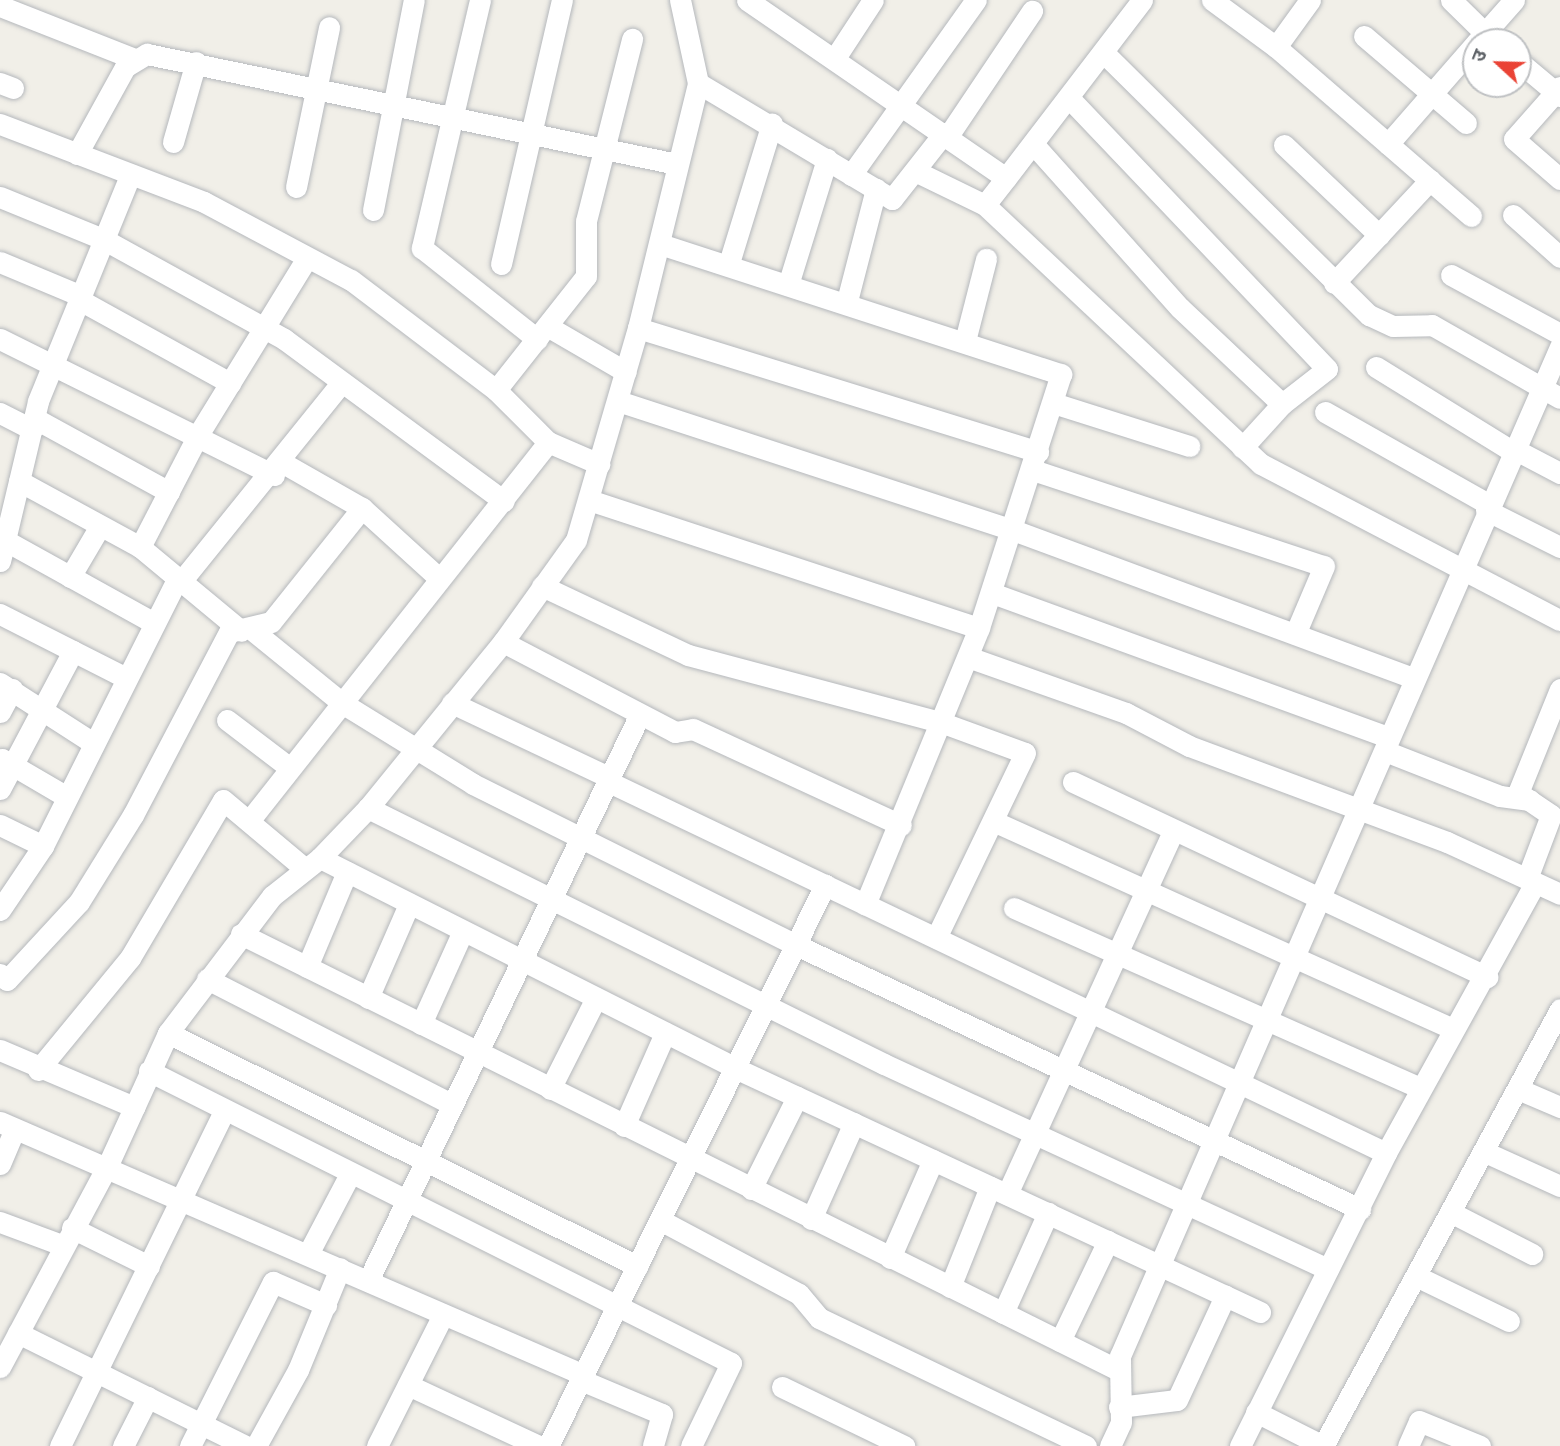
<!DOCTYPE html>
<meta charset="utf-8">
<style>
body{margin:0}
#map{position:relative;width:1560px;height:1446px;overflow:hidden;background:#f1efe8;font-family:Roboto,"Noto Sans Devanagari",sans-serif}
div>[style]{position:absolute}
.roads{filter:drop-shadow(0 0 2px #b5b8bc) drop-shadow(0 0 2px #b5b8bc)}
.minor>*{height:21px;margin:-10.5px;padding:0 10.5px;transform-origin:10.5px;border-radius:10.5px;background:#fff}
span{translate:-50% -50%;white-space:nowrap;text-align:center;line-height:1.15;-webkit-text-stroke:6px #fff;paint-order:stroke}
.north{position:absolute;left:1462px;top:28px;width:70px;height:70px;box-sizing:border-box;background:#fff;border:2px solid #bfc1c3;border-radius:50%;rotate:292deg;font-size:19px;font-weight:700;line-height:28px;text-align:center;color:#5f6368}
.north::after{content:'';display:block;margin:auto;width:24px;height:32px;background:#ea4335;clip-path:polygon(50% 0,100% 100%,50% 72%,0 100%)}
</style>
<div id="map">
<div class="roads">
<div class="minor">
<i style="left:480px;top:0;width:255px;rotate:103.2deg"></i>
<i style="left:422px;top:248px;width:147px;rotate:38.4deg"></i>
<i style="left:747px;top:0;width:314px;rotate:34.5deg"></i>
<i style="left:1006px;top:178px;width:34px;rotate:128deg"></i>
<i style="left:985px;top:205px;width:378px;rotate:43.2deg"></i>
<i style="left:1261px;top:464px;width:337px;rotate:27.6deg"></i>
<i style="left:1212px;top:0;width:79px;rotate:36.3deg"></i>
<i style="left:1276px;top:47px;width:258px;rotate:40.9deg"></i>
<i style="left:1451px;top:0;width:60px;rotate:44.3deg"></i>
<i style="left:0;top:6px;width:142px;rotate:21.5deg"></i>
<i style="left:1364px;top:36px;width:134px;rotate:40.5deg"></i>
<i style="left:1477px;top:42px;width:56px;rotate:-48.6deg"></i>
<i style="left:1276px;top:47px;width:58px;rotate:-54.1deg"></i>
<i style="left:1104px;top:53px;width:373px;rotate:44.7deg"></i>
<i style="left:1369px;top:315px;width:26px;rotate:25deg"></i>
<i style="left:1393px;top:326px;width:39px;rotate:-1deg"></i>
<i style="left:1432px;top:325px;width:147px;rotate:29.7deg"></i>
<i style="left:835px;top:58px;width:69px;rotate:-56.8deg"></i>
<i style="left:1518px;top:61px;width:55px;rotate:39.8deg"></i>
<i style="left:0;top:83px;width:14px;rotate:21deg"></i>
<i style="left:698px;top:83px;width:226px;rotate:30.9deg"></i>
<i style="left:892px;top:199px;width:84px;rotate:-51.8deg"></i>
<i style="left:1560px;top:87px;width:69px;rotate:131.5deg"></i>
<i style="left:1514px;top:139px;width:61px;rotate:41deg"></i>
<i style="left:1071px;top:100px;width:371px;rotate:46.4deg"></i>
<i style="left:1327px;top:369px;width:57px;rotate:142.1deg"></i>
<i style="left:0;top:124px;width:218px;rotate:20.9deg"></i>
<i style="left:204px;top:202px;width:166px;rotate:28deg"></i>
<i style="left:351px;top:280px;width:182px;rotate:37.2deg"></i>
<i style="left:496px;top:390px;width:74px;rotate:45deg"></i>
<i style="left:548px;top:442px;width:56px;rotate:23.3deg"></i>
<i style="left:948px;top:136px;width:151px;rotate:-56.1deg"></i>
<i style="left:173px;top:142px;width:83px;rotate:-74deg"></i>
<i style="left:1388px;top:144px;width:134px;rotate:-48.9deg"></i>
<i style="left:1284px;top:145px;width:131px;rotate:43.5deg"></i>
<i style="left:1035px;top:146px;width:217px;rotate:48.2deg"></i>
<i style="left:1180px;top:308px;width:140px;rotate:43.3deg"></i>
<i style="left:1282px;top:404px;width:59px;rotate:132.3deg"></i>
<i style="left:77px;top:154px;width:99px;rotate:-61.1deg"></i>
<i style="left:125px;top:67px;width:26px;rotate:-31deg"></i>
<i style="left:147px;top:54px;width:541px;rotate:11.73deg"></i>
<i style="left:915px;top:171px;width:78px;rotate:25.9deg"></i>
<i style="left:851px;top:175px;width:215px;rotate:-54.5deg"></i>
<i style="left:1006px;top:178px;width:224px;rotate:-52.6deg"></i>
<i style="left:296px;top:187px;width:163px;rotate:-78.3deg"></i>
<i style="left:0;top:197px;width:111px;rotate:22.2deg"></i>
<i style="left:103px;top:239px;width:207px;rotate:28.9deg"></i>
<i style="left:284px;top:339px;width:273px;rotate:36.4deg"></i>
<i style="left:373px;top:210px;width:214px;rotate:-79deg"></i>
<i style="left:1513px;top:215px;width:63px;rotate:41.8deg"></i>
<i style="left:660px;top:244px;width:422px;rotate:18deg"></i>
<i style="left:1061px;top:374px;width:267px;rotate:107.9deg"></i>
<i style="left:979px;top:628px;width:299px;rotate:112.4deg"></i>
<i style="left:0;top:262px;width:86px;rotate:22.7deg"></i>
<i style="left:729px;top:263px;width:146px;rotate:-72.9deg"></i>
<i style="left:501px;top:264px;width:271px;rotate:-77deg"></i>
<i style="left:1451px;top:275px;width:124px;rotate:28.4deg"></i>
<i style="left:1334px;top:283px;width:141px;rotate:-47deg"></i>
<i style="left:788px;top:285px;width:132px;rotate:-72.8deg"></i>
<i style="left:78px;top:299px;width:174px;rotate:28.9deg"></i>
<i style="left:847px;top:301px;width:116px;rotate:-75.5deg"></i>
<i style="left:547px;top:326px;width:91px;rotate:30.2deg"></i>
<i style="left:638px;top:328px;width:419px;rotate:17.2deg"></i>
<i style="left:0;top:339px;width:306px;rotate:26.4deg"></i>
<i style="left:965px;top:341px;width:85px;rotate:-75.6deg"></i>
<i style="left:1376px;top:367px;width:160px;rotate:31.7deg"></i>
<i style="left:496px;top:390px;width:145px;rotate:-51.7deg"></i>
<i style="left:586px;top:276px;width:55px;rotate:-90deg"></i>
<i style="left:586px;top:221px;width:188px;rotate:-75.8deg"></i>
<i style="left:618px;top:401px;width:416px;rotate:18.1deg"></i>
<i style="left:1013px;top:530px;width:424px;rotate:20.3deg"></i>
<i style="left:1053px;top:403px;width:143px;rotate:17.5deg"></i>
<i style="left:1325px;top:412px;width:187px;rotate:29.4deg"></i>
<i style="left:0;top:413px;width:36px;rotate:27deg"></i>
<i style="left:34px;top:418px;width:154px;rotate:28.7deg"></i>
<i style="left:1514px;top:449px;width:52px;rotate:27.6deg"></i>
<i style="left:283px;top:463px;width:91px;rotate:29.7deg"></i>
<i style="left:362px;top:508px;width:105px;rotate:42.3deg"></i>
<i style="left:1033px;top:470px;width:306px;rotate:18.3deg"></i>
<i style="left:1324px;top:566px;width:72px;rotate:113deg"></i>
<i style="left:19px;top:481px;width:138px;rotate:28.6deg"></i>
<i style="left:140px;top:547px;width:131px;rotate:39.7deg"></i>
<i style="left:589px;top:500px;width:410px;rotate:18.2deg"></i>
<i style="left:1486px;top:510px;width:83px;rotate:26.6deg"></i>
<i style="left:8px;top:542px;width:167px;rotate:29deg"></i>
<i style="left:140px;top:547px;width:126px;rotate:-62.6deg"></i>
<i style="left:198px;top:435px;width:204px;rotate:-58.4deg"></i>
<i style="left:0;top:561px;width:164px;rotate:-76.6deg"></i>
<i style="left:38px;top:401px;width:244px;rotate:-67.8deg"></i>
<i style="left:70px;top:577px;width:59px;rotate:-59.5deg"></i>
<i style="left:179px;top:584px;width:258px;rotate:-51.1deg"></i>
<i style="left:542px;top:586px;width:161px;rotate:25.3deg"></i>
<i style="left:688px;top:655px;width:264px;rotate:14.9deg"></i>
<i style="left:943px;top:723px;width:87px;rotate:20.1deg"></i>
<i style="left:1025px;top:753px;width:205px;rotate:115.7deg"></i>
<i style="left:992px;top:593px;width:420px;rotate:20deg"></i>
<i style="left:0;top:614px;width:139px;rotate:26.9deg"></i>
<i style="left:251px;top:629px;width:117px;rotate:39.1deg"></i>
<i style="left:342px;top:703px;width:154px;rotate:31.7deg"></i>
<i style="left:473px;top:784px;width:361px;rotate:26.5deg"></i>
<i style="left:796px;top:945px;width:623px;rotate:25.08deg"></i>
<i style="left:503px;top:642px;width:194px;rotate:27.6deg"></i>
<i style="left:675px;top:732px;width:18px;rotate:-9deg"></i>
<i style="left:693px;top:729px;width:229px;rotate:24.8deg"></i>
<i style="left:968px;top:657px;width:168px;rotate:19.5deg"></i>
<i style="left:1126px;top:713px;width:71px;rotate:27.6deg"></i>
<i style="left:1189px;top:746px;width:275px;rotate:20.4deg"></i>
<i style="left:1447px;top:842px;width:124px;rotate:24.7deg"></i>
<i style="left:0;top:683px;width:111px;rotate:32.8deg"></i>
<i style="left:452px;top:703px;width:176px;rotate:25.3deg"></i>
<i style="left:0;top:712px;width:26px;rotate:-62deg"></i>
<i style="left:227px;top:720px;width:79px;rotate:37.3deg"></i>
<i style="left:1385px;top:751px;width:123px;rotate:21.4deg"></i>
<i style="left:1500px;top:796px;width:30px;rotate:8deg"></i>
<i style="left:2px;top:759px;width:75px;rotate:30.3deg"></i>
<i style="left:609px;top:782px;width:861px;rotate:25.52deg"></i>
<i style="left:1073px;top:782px;width:458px;rotate:25.2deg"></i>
<i style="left:0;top:789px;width:156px;rotate:-62.1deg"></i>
<i style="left:368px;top:808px;width:576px;rotate:26.39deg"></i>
<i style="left:884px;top:1064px;width:489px;rotate:24.8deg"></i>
<i style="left:249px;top:821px;width:483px;rotate:-51.7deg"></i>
<i style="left:993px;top:821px;width:505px;rotate:24.33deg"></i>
<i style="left:0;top:825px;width:48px;rotate:26deg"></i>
<i style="left:320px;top:858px;width:465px;rotate:26.8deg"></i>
<i style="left:735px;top:1068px;width:579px;rotate:24.93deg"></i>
<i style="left:1528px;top:876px;width:65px;rotate:-69.3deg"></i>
<i style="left:1551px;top:815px;width:40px;rotate:-146deg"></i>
<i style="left:1518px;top:793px;width:112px;rotate:-68deg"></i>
<i style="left:1014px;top:908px;width:444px;rotate:23.9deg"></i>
<i style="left:0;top:910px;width:77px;rotate:-56.1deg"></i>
<i style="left:43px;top:846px;width:296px;rotate:-63.3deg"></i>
<i style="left:241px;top:934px;width:977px;rotate:26.43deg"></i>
<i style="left:307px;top:967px;width:103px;rotate:-67.2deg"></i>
<i style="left:0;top:974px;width:9px;rotate:41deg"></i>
<i style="left:7px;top:980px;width:106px;rotate:-47.3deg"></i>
<i style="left:79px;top:902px;width:102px;rotate:-58.2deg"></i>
<i style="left:133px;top:815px;width:207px;rotate:-62.3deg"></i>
<i style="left:229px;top:632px;width:43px;rotate:-13.4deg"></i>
<i style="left:271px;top:622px;width:146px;rotate:-51.4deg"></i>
<i style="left:207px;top:979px;width:274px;rotate:27.1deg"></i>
<i style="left:368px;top:998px;width:103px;rotate:-66.4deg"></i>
<i style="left:421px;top:1024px;width:102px;rotate:-65.7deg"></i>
<i style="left:168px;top:1033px;width:524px;rotate:26.42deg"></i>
<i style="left:0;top:1050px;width:146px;rotate:23deg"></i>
<i style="left:38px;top:1070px;width:145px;rotate:-50.6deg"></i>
<i style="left:130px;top:958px;width:183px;rotate:-59.5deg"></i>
<i style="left:223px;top:800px;width:106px;rotate:40deg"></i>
<i style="left:149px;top:1071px;width:651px;rotate:26.64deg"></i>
<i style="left:731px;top:1363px;width:92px;rotate:115.7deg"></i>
<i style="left:550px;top:1089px;width:102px;rotate:-63.2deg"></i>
<i style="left:1518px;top:1089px;width:46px;rotate:23.2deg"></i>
<i style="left:0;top:1122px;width:636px;rotate:23.42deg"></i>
<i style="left:624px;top:1126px;width:102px;rotate:-66.2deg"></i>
<i style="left:1485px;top:1152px;width:82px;rotate:24.4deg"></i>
<i style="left:0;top:1164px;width:38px;rotate:-67deg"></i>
<i style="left:751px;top:1189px;width:103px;rotate:-63.4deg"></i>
<i style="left:1007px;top:1194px;width:398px;rotate:-65.4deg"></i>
<i style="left:1454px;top:1214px;width:88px;rotate:27.1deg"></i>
<i style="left:811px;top:1219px;width:105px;rotate:-65.9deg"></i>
<i style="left:660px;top:1220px;width:157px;rotate:28deg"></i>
<i style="left:799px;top:1294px;width:31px;rotate:50deg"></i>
<i style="left:819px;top:1318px;width:296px;rotate:25.6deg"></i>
<i style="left:0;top:1222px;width:66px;rotate:20.4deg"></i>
<i style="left:72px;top:1228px;width:86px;rotate:26.3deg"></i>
<i style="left:308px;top:1254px;width:90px;rotate:-62.3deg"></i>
<i style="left:890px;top:1258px;width:107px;rotate:-66.3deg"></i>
<i style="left:1418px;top:1277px;width:101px;rotate:25.8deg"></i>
<i style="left:368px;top:1281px;width:629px;rotate:-64.37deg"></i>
<i style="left:950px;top:1287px;width:108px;rotate:-68.2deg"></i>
<i style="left:1003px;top:1313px;width:110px;rotate:-65.8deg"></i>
<i style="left:18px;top:1333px;width:254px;rotate:26.4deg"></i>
<i style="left:1060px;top:1341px;width:111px;rotate:-64.4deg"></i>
<i style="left:0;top:1367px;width:227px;rotate:-61.9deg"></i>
<i style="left:107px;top:1167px;width:147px;rotate:-65.5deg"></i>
<i style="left:168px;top:1033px;width:172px;rotate:-52.8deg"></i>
<i style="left:272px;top:896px;width:61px;rotate:-38.4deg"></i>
<i style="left:320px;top:858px;width:69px;rotate:-46.2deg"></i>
<i style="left:368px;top:808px;width:214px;rotate:-50.9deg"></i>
<i style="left:503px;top:642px;width:125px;rotate:-54.4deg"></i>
<i style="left:576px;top:540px;width:221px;rotate:-73.7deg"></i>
<i style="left:638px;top:328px;width:252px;rotate:-76.2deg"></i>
<i style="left:698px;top:83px;width:85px;rotate:-102.2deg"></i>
<i style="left:581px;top:1380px;width:88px;rotate:22.8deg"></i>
<i style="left:662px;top:1414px;width:33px;rotate:106deg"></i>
<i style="left:408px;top:1385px;width:145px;rotate:25deg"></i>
<i style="left:782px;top:1387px;width:136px;rotate:25.8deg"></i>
<i style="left:1119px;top:1407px;width:58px;rotate:-6.9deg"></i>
<i style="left:1177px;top:1400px;width:115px;rotate:-65.2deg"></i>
<i style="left:1256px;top:1412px;width:75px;rotate:26.9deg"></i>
<i style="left:1323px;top:1446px;width:497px;rotate:-61.5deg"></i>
<i style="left:60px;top:1446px;width:373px;rotate:-63.9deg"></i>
<i style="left:123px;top:1446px;width:55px;rotate:-63deg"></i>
<i style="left:190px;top:1446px;width:184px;rotate:-63.2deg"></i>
<i style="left:273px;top:1282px;width:58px;rotate:23.5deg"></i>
<i style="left:256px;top:1446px;width:87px;rotate:-61.1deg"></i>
<i style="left:298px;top:1370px;width:110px;rotate:-67.6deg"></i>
<i style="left:377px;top:1446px;width:147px;rotate:-63.3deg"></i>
<i style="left:548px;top:1446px;width:626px;rotate:-63.72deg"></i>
<i style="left:1110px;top:1446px;width:26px;rotate:-65deg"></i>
<i style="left:1121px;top:1422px;width:66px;rotate:-90.9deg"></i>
<i style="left:1120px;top:1356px;width:1101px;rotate:-66.44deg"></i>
<i style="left:1240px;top:1446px;width:327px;rotate:-63.5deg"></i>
<i style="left:1386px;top:1153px;width:308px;rotate:-61.1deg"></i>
<i style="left:1408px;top:1446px;width:27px;rotate:-66deg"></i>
<i style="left:1419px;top:1421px;width:66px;rotate:22.3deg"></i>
</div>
</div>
<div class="north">उ</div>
</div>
